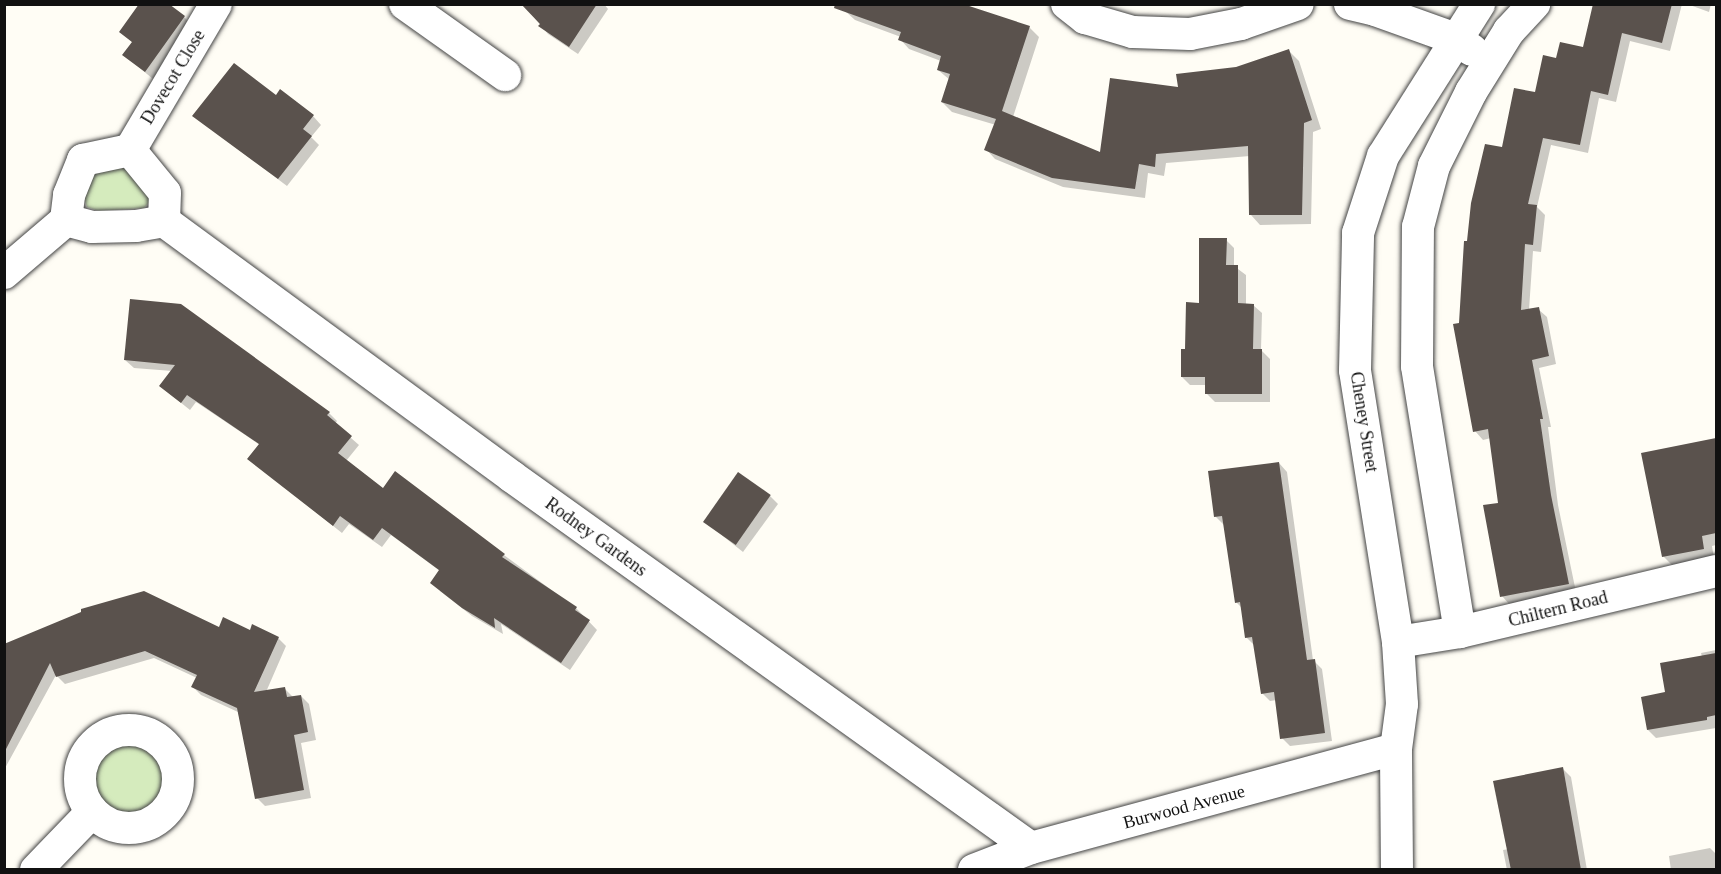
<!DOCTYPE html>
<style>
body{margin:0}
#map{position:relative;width:1721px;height:874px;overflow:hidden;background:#fffdf5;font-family:Georgia,serif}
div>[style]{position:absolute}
.green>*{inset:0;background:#d5ebbd}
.round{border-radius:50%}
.shadow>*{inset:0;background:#0003}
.building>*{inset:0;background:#5a524d;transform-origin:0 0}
.roads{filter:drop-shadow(0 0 2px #444) drop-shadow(0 0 2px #444)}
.minor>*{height:32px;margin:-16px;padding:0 16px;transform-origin:16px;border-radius:16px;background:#fff}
.minor>.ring{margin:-16px;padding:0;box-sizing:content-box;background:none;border:32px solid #fff;border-radius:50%}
span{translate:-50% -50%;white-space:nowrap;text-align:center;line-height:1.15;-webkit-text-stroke:6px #fff;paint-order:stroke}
.street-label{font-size:18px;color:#111}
.frame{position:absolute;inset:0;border:6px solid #111;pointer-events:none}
</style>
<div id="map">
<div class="green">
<i style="clip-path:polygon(130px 165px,154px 197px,144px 208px,99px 211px,87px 207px,83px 195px,94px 172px)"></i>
<i class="round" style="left:92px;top:741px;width:74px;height:74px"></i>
</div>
<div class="shadow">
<i style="clip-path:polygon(523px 4px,604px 4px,608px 9px,578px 54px,548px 34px)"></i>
<i style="clip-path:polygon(847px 4px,971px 4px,970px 8px,1029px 27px,1039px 37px,1013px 117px,1101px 154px,1180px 89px,1289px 51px,1299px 61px,1321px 129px,1313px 132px,1311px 224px,1260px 225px,1251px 215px,1250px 156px,1166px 163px,1164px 176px,1148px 173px,1145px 198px,1063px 187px,995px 159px,986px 149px,996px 125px,952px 112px,942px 102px,950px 80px,938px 70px,941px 61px,909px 49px,900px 39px,901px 37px,855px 20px,845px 11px)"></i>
<i style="clip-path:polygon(1613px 4px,1682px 4px,1670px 51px,1630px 41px,1616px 102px,1599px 98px,1588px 153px,1551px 145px,1537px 207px,1545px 215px,1541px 252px,1533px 251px,1529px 310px,1538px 309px,1547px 317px,1556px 364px,1539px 368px,1551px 427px,1548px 427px,1558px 505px,1576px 592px,1510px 605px,1502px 596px,1499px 504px,1491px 438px,1483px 440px,1475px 431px,1460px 324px,1468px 243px,1503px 149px,1557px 59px,1584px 49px)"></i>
<i style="clip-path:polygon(1687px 4px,1711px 4px,1709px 12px)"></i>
<i style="clip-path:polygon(184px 17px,192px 25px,153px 79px,124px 55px,133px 43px,121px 32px)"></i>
<i style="clip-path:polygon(276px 97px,313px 116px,321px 125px,311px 137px,319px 145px,287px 186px,194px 116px)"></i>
<i style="clip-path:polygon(1226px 240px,1234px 248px,1234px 266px,1246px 275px,1246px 305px,1253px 305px,1262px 313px,1261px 350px,1270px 359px,1270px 402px,1215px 402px,1207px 394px,1207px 385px,1190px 385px,1182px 377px,1186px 351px,1200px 304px)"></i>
<i style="clip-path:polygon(181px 306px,329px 413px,337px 421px,335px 424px,359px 445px,346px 461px,383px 490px,504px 555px,576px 608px,597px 630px,570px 670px,501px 624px,503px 634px,472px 616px,440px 591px,440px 571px,391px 535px,382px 547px,349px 524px,342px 533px,249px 459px,260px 445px,196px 402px,190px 410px,170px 394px,161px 386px,172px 371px,134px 368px,125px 360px)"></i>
<i style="clip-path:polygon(1715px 440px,1716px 545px,1712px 546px,1714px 559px,1674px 567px,1663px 556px)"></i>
<i style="clip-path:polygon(1279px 463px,1287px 472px,1313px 660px,1322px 669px,1332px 741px,1290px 746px,1282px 738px,1277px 700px,1270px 701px,1262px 693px,1255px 646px,1246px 637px,1243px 609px,1236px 602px,1224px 525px,1215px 516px)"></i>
<i style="clip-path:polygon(770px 496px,778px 504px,743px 552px,704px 521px)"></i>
<i style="clip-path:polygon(219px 629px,278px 638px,286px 646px,266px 692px,284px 688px,293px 697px,301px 696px,309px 704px,316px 740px,301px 743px,311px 798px,265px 806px,257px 798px,238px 712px,201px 695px,193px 687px,197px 678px,154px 658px,65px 684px,56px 675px,4px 770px,4px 645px)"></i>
<i style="clip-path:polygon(1716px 650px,1716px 728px,1656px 738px,1648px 730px,1667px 693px,1702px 657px,1701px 653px)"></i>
<i style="clip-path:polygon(1563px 769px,1571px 777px,1587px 870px,1507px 870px,1503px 850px,1509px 849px)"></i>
<i style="clip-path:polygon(1710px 848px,1716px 854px,1716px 870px,1671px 870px,1669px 856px)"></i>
</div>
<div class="building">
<i style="clip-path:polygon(139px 4px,169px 4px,185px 16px,145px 72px,122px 55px,132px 42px,119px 32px)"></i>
<i style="clip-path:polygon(521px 4px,597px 4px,569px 47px,538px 26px,540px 24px)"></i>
<i style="clip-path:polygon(835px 4px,963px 4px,1030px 26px,1002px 111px,1100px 152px,1110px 78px,1178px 87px,1176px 74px,1236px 67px,1289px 49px,1312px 120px,1304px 123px,1302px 215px,1249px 215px,1248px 146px,1156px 154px,1155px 167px,1139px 164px,1135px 189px,1052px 178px,984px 150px,996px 119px,941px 102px,950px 74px,937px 70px,941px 56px,898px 40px,901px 32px,834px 8px)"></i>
<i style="clip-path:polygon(1593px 4px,1672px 4px,1662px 43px,1622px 33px,1608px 95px,1591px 91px,1580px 145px,1543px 138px,1528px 204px,1537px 205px,1533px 245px,1525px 244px,1521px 310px,1539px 307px,1549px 356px,1532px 360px,1543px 419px,1540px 419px,1551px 495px,1569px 584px,1500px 597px,1483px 505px,1498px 503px,1488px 429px,1473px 432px,1453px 324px,1459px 323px,1464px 241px,1467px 241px,1471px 203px,1485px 144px,1502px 147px,1514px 88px,1535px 92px,1543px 55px,1556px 58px,1560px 42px,1583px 47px)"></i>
<i style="clip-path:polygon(234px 63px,276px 95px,280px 89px,314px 115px,303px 129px,312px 136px,278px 179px,192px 116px)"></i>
<i style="clip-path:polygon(1199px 238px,1227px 238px,1226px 265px,1238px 265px,1238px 303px,1254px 304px,1253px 349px,1262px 349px,1262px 394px,1205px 394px,1205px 377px,1181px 377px,1181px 349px,1185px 349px,1186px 302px,1199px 303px)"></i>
<i style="clip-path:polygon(130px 299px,181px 304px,330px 412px,327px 415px,352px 436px,338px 453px,383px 488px,395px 471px,505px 554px,502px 557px,577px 607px,575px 610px,590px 620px,561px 663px,494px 618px,495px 628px,462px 608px,430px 583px,439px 570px,382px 528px,373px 540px,340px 516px,333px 526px,247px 459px,259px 444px,187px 395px,181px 403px,159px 386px,175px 365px,124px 360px)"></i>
<i style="clip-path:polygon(1716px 438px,1716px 533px,1702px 536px,1704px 549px,1662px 557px,1641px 453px)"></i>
<i style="clip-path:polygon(1279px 462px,1307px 660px,1315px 659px,1325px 733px,1280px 739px,1274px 692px,1261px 694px,1252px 637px,1245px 638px,1240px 602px,1235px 603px,1222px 516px,1214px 517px,1208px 471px)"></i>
<i style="left:738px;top:472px;width:40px;height:61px;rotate:35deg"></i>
<i style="clip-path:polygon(144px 591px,219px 627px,223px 617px,250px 630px,252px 624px,279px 637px,254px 692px,285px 687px,287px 697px,301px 695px,308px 732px,294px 735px,304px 790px,255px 799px,237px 708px,191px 687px,197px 675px,145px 651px,56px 677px,50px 663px,4px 753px,4px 644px,81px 612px,81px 609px)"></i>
<i style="clip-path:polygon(1716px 653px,1716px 715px,1707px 717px,1707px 720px,1647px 730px,1641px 697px,1665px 692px,1660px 663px)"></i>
<i style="clip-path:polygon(1563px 767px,1581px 870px,1511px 870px,1493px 781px)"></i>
</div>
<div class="roads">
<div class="minor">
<i style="left:405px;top:4px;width:123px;rotate:35.4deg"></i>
<i style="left:1067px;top:4px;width:23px;rotate:38deg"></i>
<i style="left:1085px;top:18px;width:50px;rotate:16.3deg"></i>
<i style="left:1133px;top:32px;width:57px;rotate:2deg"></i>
<i style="left:1190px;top:34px;width:52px;rotate:-11.1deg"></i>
<i style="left:1241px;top:24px;width:60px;rotate:-19.3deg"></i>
<i style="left:1350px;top:4px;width:26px;rotate:13deg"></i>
<i style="left:1375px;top:10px;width:86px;rotate:19.7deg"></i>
<i style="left:1456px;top:39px;width:19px;rotate:35deg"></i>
<i style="left:130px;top:150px;width:169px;rotate:-59.5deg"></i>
<i style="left:66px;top:220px;width:25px;rotate:-83deg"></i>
<i style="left:69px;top:195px;width:38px;rotate:-68deg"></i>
<i style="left:83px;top:160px;width:48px;rotate:-12deg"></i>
<i style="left:130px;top:150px;width:55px;rotate:50.9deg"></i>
<i style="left:165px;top:193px;width:28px;rotate:92deg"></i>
<i style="left:4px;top:273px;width:82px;rotate:-40.5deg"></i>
<i style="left:66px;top:220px;width:27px;rotate:15deg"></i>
<i style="left:92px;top:227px;width:44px;rotate:-1.3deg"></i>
<i style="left:136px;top:226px;width:28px;rotate:-10deg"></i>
<i style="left:164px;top:221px;width:431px;rotate:36.3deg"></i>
<i style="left:511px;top:476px;width:639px;rotate:35.58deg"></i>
<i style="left:1460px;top:632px;width:269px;rotate:-99.2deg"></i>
<i style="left:1417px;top:366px;width:139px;rotate:-89.6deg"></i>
<i style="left:1418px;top:227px;width:63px;rotate:-75.3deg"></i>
<i style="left:1434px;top:166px;width:83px;rotate:-63.4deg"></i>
<i style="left:1471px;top:92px;width:72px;rotate:-58.1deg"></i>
<i style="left:1509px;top:31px;width:37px;rotate:-47deg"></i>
<i style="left:1398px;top:642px;width:63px;rotate:-9.2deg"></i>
<i style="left:1460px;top:632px;width:263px;rotate:-13.4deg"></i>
<i class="ring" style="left:80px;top:730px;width:66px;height:66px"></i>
<i style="left:36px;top:870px;width:81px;rotate:-46deg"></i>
<i style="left:974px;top:870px;width:61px;rotate:-21.1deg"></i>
<i style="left:1031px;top:848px;width:378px;rotate:-15.2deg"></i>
<i style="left:1397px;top:870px;width:121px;rotate:-90.5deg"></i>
<i style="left:1396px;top:749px;width:45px;rotate:-82.4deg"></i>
<i style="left:1402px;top:704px;width:62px;rotate:-93.7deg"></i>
<i style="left:1398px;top:642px;width:275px;rotate:-99deg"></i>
<i style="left:1355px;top:370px;width:137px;rotate:-88.7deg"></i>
<i style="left:1358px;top:233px;width:81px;rotate:-72deg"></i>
<i style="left:1383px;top:156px;width:180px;rotate:-57.7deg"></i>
</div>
</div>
<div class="street-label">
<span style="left:173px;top:77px;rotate:-59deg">Dovecot Close</span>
<span style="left:1364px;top:422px;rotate:81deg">Cheney Street</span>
<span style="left:596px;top:537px;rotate:36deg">Rodney Gardens</span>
<span style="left:1558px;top:609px;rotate:-14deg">Chiltern Road</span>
<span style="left:1184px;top:807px;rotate:-15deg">Burwood Avenue</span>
</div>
<div class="frame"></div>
</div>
